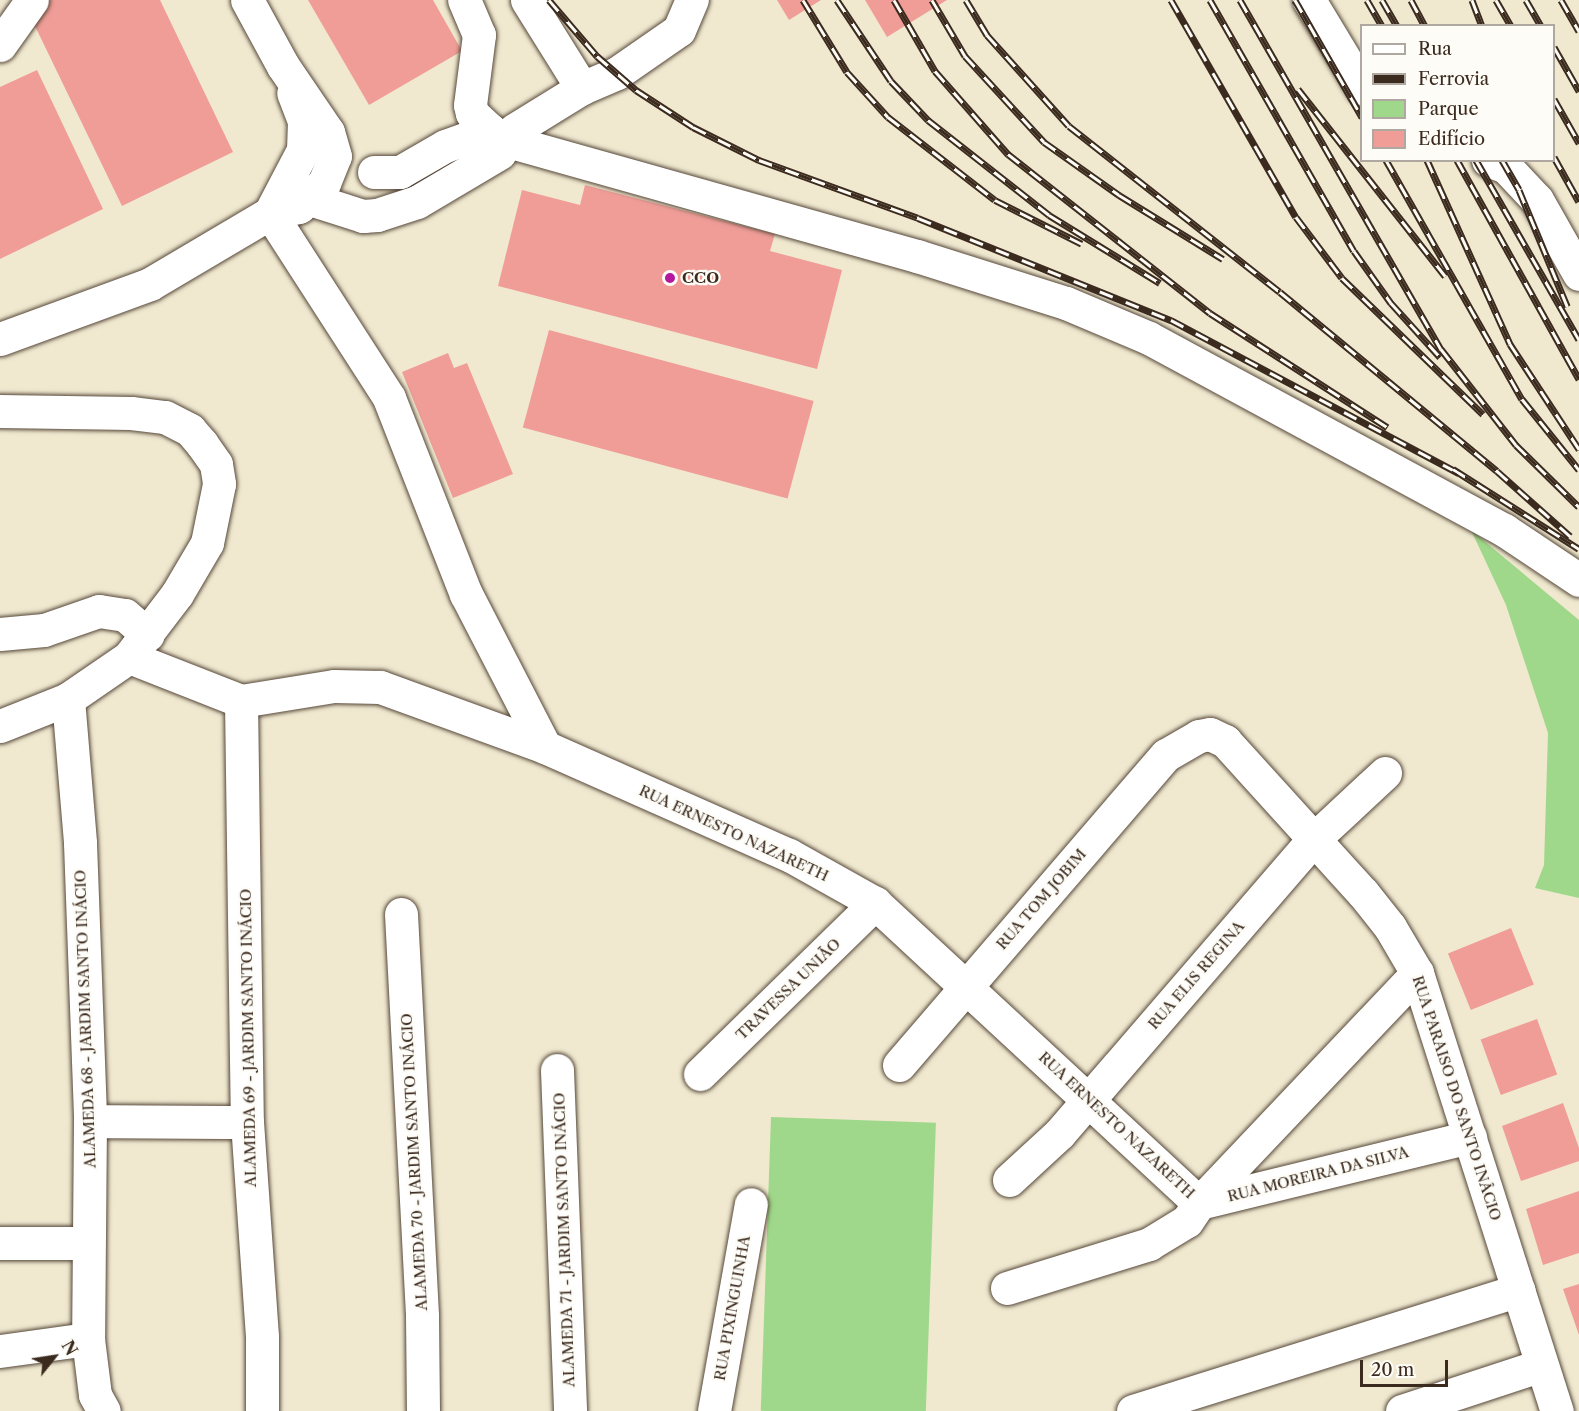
<!DOCTYPE html>
<meta charset="utf-8">
<style>
body{margin:0}
#map{position:relative;width:1579px;height:1411px;overflow:hidden;background:#f0e9d0;font-family:"Libre Caslon Text",serif}
div>[style]{position:absolute}
.green>*{inset:0;background:#9fd88a;transform-origin:0 0}
.building>*{inset:0;background:#f09d98;transform-origin:0 0}
.roads{filter:drop-shadow(0 0 2px #564739) drop-shadow(0 0 2px #564739)}
.minor>*{height:33px;margin:-16.5px;padding:0 16.5px;transform-origin:16.5px;border-radius:16.5px;background:#fff}
.rail>*{height:7px;margin-top:-3.5px;transform-origin:0;background:repeating-linear-gradient(90deg,#fdfcf7 0 14px,#3b2a1e 0 28px);box-sizing:border-box;border-block:2px solid #3b2a1e}
.dots>*{width:16px;height:16px;translate:-50% -50%;box-sizing:border-box;border:3px solid #fdfcf7;border-radius:50%}
span{translate:-50% -50%;white-space:nowrap;text-align:center;line-height:1.15;-webkit-text-stroke:4.5px #fdfcf7;paint-order:stroke}
.poi-label{font-size:15px;color:#3b2a1e;font-weight:700}
.left{translate:0 -50%;text-align:left}
.street-label{font-size:15px;color:#3b2a1e}
.legend{position:absolute;left:1360px;top:24px;width:195px;height:138px;box-sizing:border-box;background:#fdfcf7;border:2px solid #afa8a0;margin:0;padding:8px 10px;list-style:none;font-size:18px;color:#3b2a1e}
.legend li{display:flex;align-items:center;gap:12px;height:30px}
.legend b{width:30px;border:2px solid #afa8a0}
.north{position:absolute;left:24px;top:1327px;width:60px;height:60px;-webkit-text-stroke:4px #fdfcf7;paint-order:stroke;rotate:60deg;font-size:16px;font-weight:700;line-height:24px;text-align:center;color:#3b2a1e}
.north::after{content:'';display:block;margin:auto;width:21px;height:27px;background:#3b2a1e;clip-path:polygon(50% 0,100% 100%,50% 72%,0 100%)}
.scale{position:absolute;left:1360px;top:1360px;width:88px;height:27px;box-sizing:border-box;border:3px solid #3b2a1e;border-top:0;padding-left:8px;font-size:18px;line-height:21px;white-space:nowrap;color:#3b2a1e;-webkit-text-stroke:4px #fdfcf7;paint-order:stroke}
</style>
<div id="map">
<div class="green">
<i style="clip-path:polygon(1471px 530px,1579px 620px,1579px 898px,1535px 888px,1544px 865px,1548px 733px,1506px 605px)"></i>
<i style="left:771px;top:1117px;width:165px;height:294px;rotate:2deg"></i>
</div>
<div class="building">
<i style="clip-path:polygon(49px 0,160px 0,233px 152px,122px 206px,34px 24px)"></i>
<i style="clip-path:polygon(308px 0,433px 0,462px 51px,369px 105px)"></i>
<i style="clip-path:polygon(777px 0,821px 0,789px 20px)"></i>
<i style="clip-path:polygon(865px 0,947px 0,887px 37px)"></i>
<i style="clip-path:polygon(37px 70px,103px 209px,0 259px,0 87px)"></i>
<i style="clip-path:polygon(585px 185px,775px 234px,770px 251px,842px 270px,817px 369px,498px 286px,522px 190px,580px 205px)"></i>
<i style="left:549px;top:330px;width:274px;height:101px;rotate:15deg"></i>
<i style="clip-path:polygon(448px 353px,454px 368px,467px 363px,513px 474px,453px 498px,402px 372px)"></i>
<i style="left:1511px;top:928px;width:61px;height:68px;rotate:68deg"></i>
<i style="left:1537px;top:1019px;width:59px;height:60px;rotate:70deg"></i>
<i style="clip-path:polygon(1563px 1103px,1579px 1148px,1579px 1161px,1521px 1181px,1502px 1126px)"></i>
<i style="clip-path:polygon(1579px 1191px,1579px 1253px,1543px 1265px,1526px 1209px)"></i>
<i style="clip-path:polygon(1579px 1284px,1579px 1335px,1563px 1289px)"></i>
</div>
<div class="roads">
<div class="minor">
<i style="left:527px;top:0;width:104px;rotate:58deg"></i>
<i style="left:1309px;top:0;width:103px;rotate:58.9deg"></i>
<i style="left:0;top:45px;width:55px;rotate:-54.6deg"></i>
<i style="left:514px;top:130px;width:80px;rotate:-31.7deg"></i>
<i style="left:582px;top:88px;width:38px;rotate:-23deg"></i>
<i style="left:617px;top:73px;width:75px;rotate:-34.7deg"></i>
<i style="left:679px;top:30px;width:33px;rotate:-67deg"></i>
<i style="left:515px;top:143px;width:418px;rotate:15.7deg"></i>
<i style="left:917px;top:256px;width:156px;rotate:17.5deg"></i>
<i style="left:1066px;top:303px;width:90px;rotate:22.9deg"></i>
<i style="left:1149px;top:338px;width:404px;rotate:28.4deg"></i>
<i style="left:1504px;top:530px;width:90px;rotate:33.7deg"></i>
<i style="left:1488px;top:160px;width:19px;rotate:21deg"></i>
<i style="left:1506px;top:167px;width:45px;rotate:46.8deg"></i>
<i style="left:1537px;top:200px;width:85px;rotate:60.4deg"></i>
<i style="left:374px;top:172px;width:26px"></i>
<i style="left:400px;top:172px;width:52px;rotate:-30deg"></i>
<i style="left:445px;top:146px;width:48px;rotate:-19.6deg"></i>
<i style="left:490px;top:130px;width:25px;rotate:-137deg"></i>
<i style="left:472px;top:113px;width:8px;rotate:-104deg"></i>
<i style="left:470px;top:105px;width:71px;rotate:-82.7deg"></i>
<i style="left:479px;top:35px;width:38px;rotate:-113deg"></i>
<i style="left:310px;top:199px;width:56px;rotate:17.8deg"></i>
<i style="left:363px;top:216px;width:14px;rotate:-4deg"></i>
<i style="left:377px;top:215px;width:42px;rotate:-18deg"></i>
<i style="left:417px;top:202px;width:96px;rotate:-30.6deg"></i>
<i style="left:270px;top:213px;width:220px;rotate:57.2deg"></i>
<i style="left:389px;top:398px;width:211px;rotate:68.6deg"></i>
<i style="left:466px;top:594px;width:172px;rotate:62.7deg"></i>
<i style="left:270px;top:213px;width:71px;rotate:-62.4deg"></i>
<i style="left:303px;top:150px;width:29px;rotate:-88deg"></i>
<i style="left:304px;top:121px;width:30px;rotate:-111deg"></i>
<i style="left:0;top:339px;width:160px;rotate:-20.1deg"></i>
<i style="left:150px;top:284px;width:139px;rotate:-30.6deg"></i>
<i style="left:270px;top:213px;width:30px;rotate:-12deg"></i>
<i style="left:299px;top:207px;width:35px;rotate:-44deg"></i>
<i style="left:324px;top:183px;width:29px;rotate:-68deg"></i>
<i style="left:335px;top:156px;width:25px;rotate:-106deg"></i>
<i style="left:328px;top:132px;width:80px;rotate:-124.3deg"></i>
<i style="left:283px;top:66px;width:75px;rotate:-118.6deg"></i>
<i style="left:0;top:411px;width:131px;rotate:0.9deg"></i>
<i style="left:131px;top:413px;width:34px;rotate:7deg"></i>
<i style="left:165px;top:417px;width:28px;rotate:27deg"></i>
<i style="left:190px;top:430px;width:18px;rotate:49deg"></i>
<i style="left:202px;top:444px;width:24px;rotate:55deg"></i>
<i style="left:216px;top:464px;width:20px;rotate:81deg"></i>
<i style="left:219px;top:484px;width:60px;rotate:101.5deg"></i>
<i style="left:207px;top:543px;width:59px;rotate:120.5deg"></i>
<i style="left:177px;top:594px;width:79px;rotate:127.3deg"></i>
<i style="left:129px;top:657px;width:74px;rotate:145.5deg"></i>
<i style="left:68px;top:699px;width:73px;rotate:158.3deg"></i>
<i style="left:0;top:634px;width:44px;rotate:-5.2deg"></i>
<i style="left:44px;top:630px;width:58px;rotate:-19.1deg"></i>
<i style="left:99px;top:611px;width:26px;rotate:9deg"></i>
<i style="left:125px;top:615px;width:30px;rotate:41deg"></i>
<i style="left:129px;top:657px;width:120px;rotate:21.4deg"></i>
<i style="left:241px;top:701px;width:94px;rotate:-9.2deg"></i>
<i style="left:334px;top:686px;width:46px;rotate:1.2deg"></i>
<i style="left:380px;top:687px;width:176px;rotate:20deg"></i>
<i style="left:545px;top:747px;width:267px;rotate:23.9deg"></i>
<i style="left:789px;top:855px;width:98px;rotate:29.2deg"></i>
<i style="left:875px;top:903px;width:442px;rotate:42.8deg"></i>
<i style="left:1199px;top:1203px;width:317px;rotate:-46.5deg"></i>
<i style="left:68px;top:699px;width:144px;rotate:85.2deg"></i>
<i style="left:80px;top:843px;width:278px;rotate:87.9deg"></i>
<i style="left:90px;top:1121px;width:218px;rotate:90.5deg"></i>
<i style="left:241px;top:701px;width:421px;rotate:89.2deg"></i>
<i style="left:247px;top:1122px;width:215px;rotate:86deg"></i>
<i style="left:262px;top:1336px;width:75px;rotate:90deg"></i>
<i style="left:401px;top:914px;width:403px;rotate:87deg"></i>
<i style="left:422px;top:1316px;width:95px;rotate:89.4deg"></i>
<i style="left:899px;top:1065px;width:409px;rotate:-49.3deg"></i>
<i style="left:1166px;top:755px;width:38px;rotate:-30deg"></i>
<i style="left:1199px;top:736px;width:11px;rotate:-10deg"></i>
<i style="left:1210px;top:734px;width:17px;rotate:25deg"></i>
<i style="left:1225px;top:741px;width:205px;rotate:47.8deg"></i>
<i style="left:1363px;top:893px;width:43px;rotate:51.5deg"></i>
<i style="left:1390px;top:927px;width:53px;rotate:59.6deg"></i>
<i style="left:1417px;top:973px;width:460px;rotate:72.3deg"></i>
<i style="left:557px;top:1070px;width:341px;rotate:87.8deg"></i>
<i style="left:700px;top:1074px;width:245px;rotate:-44.3deg"></i>
<i style="left:90px;top:1121px;width:157px;rotate:0.4deg"></i>
<i style="left:1009px;top:1180px;width:68px;rotate:-42.6deg"></i>
<i style="left:1059px;top:1134px;width:390px;rotate:-49.2deg"></i>
<i style="left:1314px;top:839px;width:97px;rotate:-42.9deg"></i>
<i style="left:0;top:1243px;width:87px"></i>
<i style="left:1007px;top:1288px;width:149px;rotate:-17.2deg"></i>
<i style="left:1149px;top:1244px;width:44px;rotate:-31.2deg"></i>
<i style="left:1187px;top:1221px;width:22px;rotate:-56deg"></i>
<i style="left:1199px;top:1203px;width:279px;rotate:-13.7deg"></i>
<i style="left:0;top:1351px;width:89px;rotate:-7.8deg"></i>
<i style="left:88px;top:1339px;width:56px;rotate:82.9deg"></i>
<i style="left:95px;top:1395px;width:18px;rotate:61deg"></i>
<i style="left:714px;top:1411px;width:210px;rotate:-79.9deg"></i>
<i style="left:1133px;top:1411px;width:404px;rotate:-17.4deg"></i>
<i style="left:1402px;top:1411px;width:147px;rotate:-18.2deg"></i>
</div>
</div>
<div class="rail">
<i style="left:549px;top:0;width:74px;rotate:49.4deg"></i>
<i style="left:597px;top:56px;width:52px;rotate:41.1deg"></i>
<i style="left:636px;top:90px;width:68px;rotate:33deg"></i>
<i style="left:693px;top:127px;width:74px;rotate:26.6deg"></i>
<i style="left:759px;top:160px;width:169px;rotate:20deg"></i>
<i style="left:918px;top:218px;width:273px;rotate:22deg"></i>
<i style="left:1171px;top:320px;width:326px;rotate:28deg"></i>
<i style="left:803px;top:0;width:84px;rotate:58.6deg"></i>
<i style="left:847px;top:72px;width:61px;rotate:47.7deg"></i>
<i style="left:888px;top:117px;width:135px;rotate:37.8deg"></i>
<i style="left:995px;top:200px;width:97px;rotate:26.8deg"></i>
<i style="left:837px;top:0;width:97px;rotate:56.3deg"></i>
<i style="left:891px;top:81px;width:54px;rotate:46.5deg"></i>
<i style="left:928px;top:120px;width:154px;rotate:38.1deg"></i>
<i style="left:1049px;top:215px;width:130px;rotate:31.5deg"></i>
<i style="left:894px;top:0;width:82px;rotate:60deg"></i>
<i style="left:935px;top:71px;width:111px;rotate:48.7deg"></i>
<i style="left:1008px;top:154px;width:257px;rotate:38.2deg"></i>
<i style="left:1210px;top:313px;width:211px;rotate:32.8deg"></i>
<i style="left:932px;top:0;width:65px;rotate:59.5deg"></i>
<i style="left:965px;top:56px;width:117px;rotate:47.4deg"></i>
<i style="left:1044px;top:142px;width:92px;rotate:35.2deg"></i>
<i style="left:1119px;top:195px;width:122px;rotate:31.6deg"></i>
<i style="left:966px;top:0;width:41px;rotate:59deg"></i>
<i style="left:987px;top:35px;width:122px;rotate:48deg"></i>
<i style="left:1069px;top:126px;width:268px;rotate:38.2deg"></i>
<i style="left:1280px;top:292px;width:281px;rotate:39.5deg"></i>
<i style="left:1497px;top:471px;width:98px;rotate:41.7deg"></i>
<i style="left:1171px;top:0;width:250px;rotate:60.1deg"></i>
<i style="left:1296px;top:217px;width:76px;rotate:53deg"></i>
<i style="left:1342px;top:278px;width:196px;rotate:44deg"></i>
<i style="left:1210px;top:0;width:289px;rotate:60.2deg"></i>
<i style="left:1354px;top:251px;width:64px;rotate:54.6deg"></i>
<i style="left:1391px;top:303px;width:73px;rotate:47.8deg"></i>
<i style="left:1240px;top:0;width:403px;rotate:60.1deg"></i>
<i style="left:1441px;top:349px;width:122px;rotate:52deg"></i>
<i style="left:1516px;top:445px;width:88px;rotate:44.5deg"></i>
<i style="left:1295px;top:0;width:135px;rotate:60.2deg"></i>
<i style="left:1367px;top:0;width:30px;rotate:60deg"></i>
<i style="left:1382px;top:0;width:30px;rotate:60deg"></i>
<i style="left:1411px;top:0;width:30px;rotate:62deg"></i>
<i style="left:1472px;top:0;width:28px;rotate:69deg"></i>
<i style="left:1496px;top:0;width:30px;rotate:60deg"></i>
<i style="left:1526px;top:0;width:30px;rotate:60deg"></i>
<i style="left:1561px;top:0;width:36px;rotate:60deg"></i>
<i style="left:1554px;top:47px;width:51px;rotate:60.4deg"></i>
<i style="left:1298px;top:89px;width:238px;rotate:51.8deg"></i>
<i style="left:1554px;top:99px;width:51px;rotate:60.4deg"></i>
<i style="left:1554px;top:157px;width:51px;rotate:60.9deg"></i>
<i style="left:1386px;top:160px;width:275px;rotate:60.4deg"></i>
<i style="left:1522px;top:399px;width:91px;rotate:51.2deg"></i>
<i style="left:1427px;top:160px;width:202px;rotate:65.7deg"></i>
<i style="left:1510px;top:344px;width:126px;rotate:56.7deg"></i>
<i style="left:1457px;top:160px;width:251px;rotate:60.9deg"></i>
<i style="left:1476px;top:160px;width:207px;rotate:60.2deg"></i>
<i style="left:1502px;top:160px;width:34px;rotate:60deg"></i>
<i style="left:1519px;top:190px;width:126px;rotate:67.5deg"></i>
<i style="left:1453px;top:469px;width:149px;rotate:32.4deg"></i>
</div>
<div class="dots">
<i style="left:670px;top:278px;background:#b5179e"></i>
</div>
<div class="poi-label">
<span class="left" style="left:682px;top:278px">CCO</span>
</div>
<div class="street-label">
<span style="left:734px;top:833px;rotate:25deg">RUA ERNESTO NAZARETH</span>
<span style="left:1041px;top:899px;rotate:-49deg">RUA TOM JOBIM</span>
<span style="left:1196px;top:975px;rotate:-49deg">RUA ELIS REGINA</span>
<span style="left:788px;top:989px;rotate:-44deg">TRAVESSA UNIÃO</span>
<span style="left:85px;top:1019px;rotate:-92deg">ALAMEDA 68 - JARDIM SANTO INÁCIO</span>
<span style="left:248px;top:1038px;rotate:-91deg">ALAMEDA 69 - JARDIM SANTO INÁCIO</span>
<span style="left:1457px;top:1098px;rotate:72deg">RUA PARAISO DO SANTO INÂCIO</span>
<span style="left:1117px;top:1125px;rotate:43deg">RUA ERNESTO NAZARETH</span>
<span style="left:414px;top:1162px;rotate:-93deg">ALAMEDA 70 - JARDIM SANTO INÁCIO</span>
<span style="left:1318px;top:1174px;rotate:-14deg">RUA MOREIRA DA SILVA</span>
<span style="left:564px;top:1240px;rotate:-92deg">ALAMEDA 71 - JARDIM SANTO INÁCIO</span>
<span style="left:732px;top:1308px;rotate:-80deg">RUA PIXINGUINHA</span>
</div>
<ul class="legend">
<li><b style="height:8px;background:#fff"></b>Rua</li>
<li><b style="height:8px;background:#3b2a1e"></b>Ferrovia</li>
<li><b style="height:16px;background:#9fd88a"></b>Parque</li>
<li><b style="height:16px;background:#f09d98"></b>Edifício</li>
</ul>
<div class="north">N</div>
<div class="scale">20 m</div>
</div>
